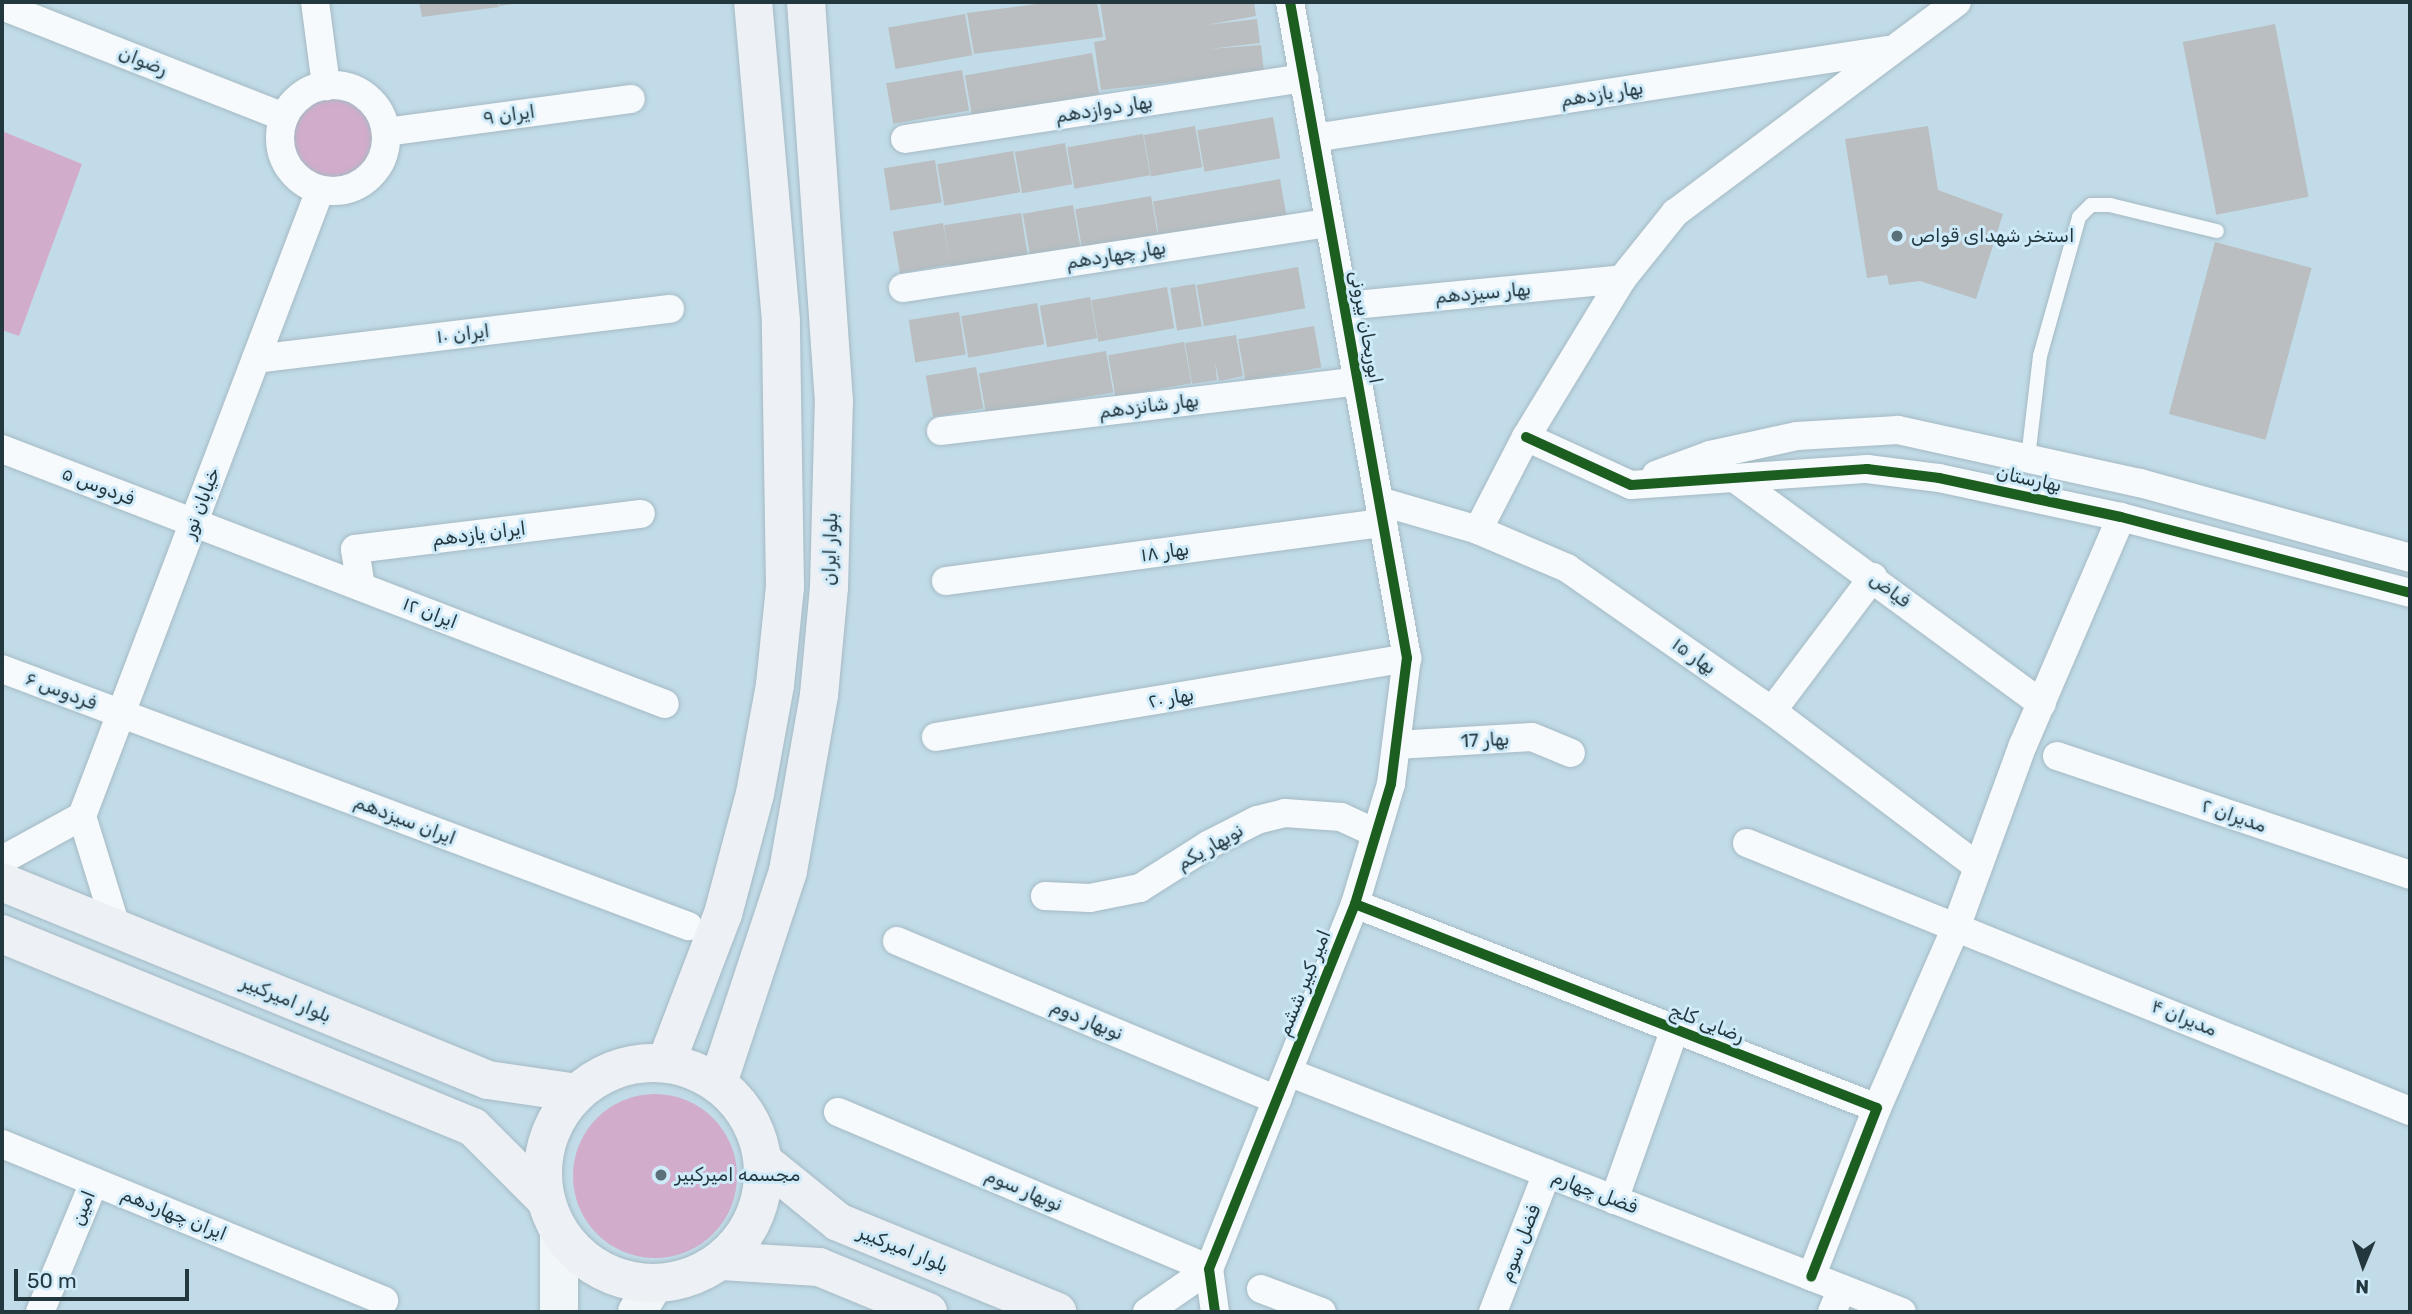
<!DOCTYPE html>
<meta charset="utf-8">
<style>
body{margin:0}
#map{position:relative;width:2412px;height:1314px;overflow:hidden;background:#c1dce8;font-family:Rubik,Vazirmatn,sans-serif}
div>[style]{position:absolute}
.green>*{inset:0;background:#d2accb}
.round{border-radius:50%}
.building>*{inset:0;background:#babec0;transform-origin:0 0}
.roads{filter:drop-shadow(0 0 2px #a5bac4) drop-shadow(0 0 2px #a5bac4)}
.service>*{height:14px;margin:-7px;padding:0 7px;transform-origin:7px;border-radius:7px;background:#f6fafc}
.minor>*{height:28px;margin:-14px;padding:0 14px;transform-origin:14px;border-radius:14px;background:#f6fafc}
.minor>.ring{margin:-14px;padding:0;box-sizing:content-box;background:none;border:28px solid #f6fafc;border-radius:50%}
.secondary>*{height:38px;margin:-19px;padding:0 19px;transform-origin:19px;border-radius:19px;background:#f1f6f9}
.primary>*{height:38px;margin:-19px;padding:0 19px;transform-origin:19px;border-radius:19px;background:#edf1f6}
.primary>.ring{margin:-19px;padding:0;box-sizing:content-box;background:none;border:38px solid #edf1f6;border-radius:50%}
.cycleway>*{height:10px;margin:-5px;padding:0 5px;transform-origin:5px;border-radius:5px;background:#1b5e20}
.dots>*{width:19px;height:19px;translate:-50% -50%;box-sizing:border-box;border:4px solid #cfebf9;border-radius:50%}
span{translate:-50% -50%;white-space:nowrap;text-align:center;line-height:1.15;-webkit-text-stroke:6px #cfebf9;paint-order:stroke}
.street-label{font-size:19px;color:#23373f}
.poi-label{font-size:19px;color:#23373f}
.left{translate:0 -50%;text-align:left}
.frame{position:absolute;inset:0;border:4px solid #23373f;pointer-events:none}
.north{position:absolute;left:2328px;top:1230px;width:70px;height:70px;-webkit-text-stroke:5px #cfebf9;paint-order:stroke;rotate:182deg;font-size:19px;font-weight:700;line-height:28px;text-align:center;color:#23373f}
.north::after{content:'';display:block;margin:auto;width:24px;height:32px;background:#23373f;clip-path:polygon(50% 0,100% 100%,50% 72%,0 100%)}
.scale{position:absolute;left:14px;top:1269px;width:175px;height:32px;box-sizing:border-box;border:4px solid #23373f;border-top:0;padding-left:9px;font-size:21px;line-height:24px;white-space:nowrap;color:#23373f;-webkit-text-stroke:5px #cfebf9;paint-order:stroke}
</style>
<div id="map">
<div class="green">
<i class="round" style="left:280px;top:85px;width:106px;height:106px"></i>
<i style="clip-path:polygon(2px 131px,82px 164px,19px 336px,2px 330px)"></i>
<i class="round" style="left:573px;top:1094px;width:164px;height:164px"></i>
</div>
<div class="building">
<i style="clip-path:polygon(419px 2px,498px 2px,499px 7px,422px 17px)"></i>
<i style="clip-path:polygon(499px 2px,518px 2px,518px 3px,500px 6px)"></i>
<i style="clip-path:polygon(1097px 2px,1103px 37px,974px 54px,967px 13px,1044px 3px)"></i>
<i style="clip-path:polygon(1100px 2px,1254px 2px,1256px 16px,1206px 25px,1257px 19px,1260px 43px,1209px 49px,1261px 45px,1264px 72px,1101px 90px,1094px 42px,1106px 40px)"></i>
<i style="left:965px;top:14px;width:42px;height:78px;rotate:80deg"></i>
<i style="left:2275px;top:24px;width:176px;height:94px;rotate:79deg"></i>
<i style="left:1092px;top:53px;width:42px;height:129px;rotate:80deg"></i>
<i style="left:962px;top:70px;width:41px;height:77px;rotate:80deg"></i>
<i style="left:1273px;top:117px;width:42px;height:77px;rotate:80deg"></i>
<i style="left:1195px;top:126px;width:42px;height:52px;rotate:80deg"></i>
<i style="clip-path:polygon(1928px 126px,1938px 190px,2003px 214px,1976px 299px,1920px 281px,1889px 285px,1887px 275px,1867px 278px,1845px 139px)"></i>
<i style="left:1143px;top:134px;width:42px;height:77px;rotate:80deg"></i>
<i style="left:1065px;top:143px;width:42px;height:51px;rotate:80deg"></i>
<i style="left:1013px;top:151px;width:42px;height:77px;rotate:80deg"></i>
<i style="left:935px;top:160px;width:43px;height:52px;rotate:81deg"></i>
<i style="left:1280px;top:179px;width:42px;height:129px;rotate:80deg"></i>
<i style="left:1151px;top:196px;width:42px;height:77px;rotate:80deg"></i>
<i style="left:1073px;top:205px;width:42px;height:51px;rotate:80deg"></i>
<i style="left:1021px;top:213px;width:43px;height:78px;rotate:81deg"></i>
<i style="left:943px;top:223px;width:42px;height:51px;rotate:80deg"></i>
<i style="left:2215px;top:242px;width:100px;height:178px;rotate:15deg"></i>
<i style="left:1298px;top:267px;width:42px;height:103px;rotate:80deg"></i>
<i style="left:1195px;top:284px;width:43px;height:25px;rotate:81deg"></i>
<i style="left:1167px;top:287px;width:42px;height:77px;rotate:80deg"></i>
<i style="left:1090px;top:297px;width:42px;height:51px;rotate:80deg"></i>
<i style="left:1037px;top:303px;width:42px;height:77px;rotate:80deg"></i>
<i style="left:959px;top:312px;width:43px;height:51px;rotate:81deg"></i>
<i style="left:1314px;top:326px;width:42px;height:77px;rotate:80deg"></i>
<i style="clip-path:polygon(1236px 335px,1243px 376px,1219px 381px,1215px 362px,1217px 380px,1192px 384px,1185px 343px)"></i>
<i style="left:1184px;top:342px;width:42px;height:77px;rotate:80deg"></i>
<i style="left:1106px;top:351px;width:42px;height:129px;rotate:80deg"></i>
<i style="left:976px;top:367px;width:42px;height:51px;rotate:80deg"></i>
</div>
<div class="roads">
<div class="service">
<i style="left:2028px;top:458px;width:103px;rotate:-83.3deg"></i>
<i style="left:2040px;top:356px;width:144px;rotate:-74.3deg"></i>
<i style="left:2079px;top:217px;width:17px;rotate:-45deg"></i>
<i style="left:2091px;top:205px;width:19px"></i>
<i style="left:2110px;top:205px;width:110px;rotate:13.7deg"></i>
</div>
<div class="minor">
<i style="left:315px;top:2px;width:85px;rotate:82.5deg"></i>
<i style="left:2px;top:6px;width:303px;rotate:21.5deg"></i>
<i class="ring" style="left:280px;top:85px;width:78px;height:78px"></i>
<i style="left:386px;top:132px;width:247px;rotate:-7.7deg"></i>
<i style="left:1314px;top:138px;width:580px;rotate:-8.73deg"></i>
<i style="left:905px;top:139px;width:404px;rotate:-8.7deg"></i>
<i style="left:903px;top:288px;width:431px;rotate:-8.7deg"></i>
<i style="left:1344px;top:306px;width:279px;rotate:-5.5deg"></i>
<i style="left:256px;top:359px;width:417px;rotate:-6.9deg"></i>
<i style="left:941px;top:431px;width:420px;rotate:-6.8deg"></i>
<i style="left:1526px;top:437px;width:115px;rotate:24.6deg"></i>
<i style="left:1631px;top:485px;width:237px;rotate:-3.9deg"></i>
<i style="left:1867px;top:469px;width:73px;rotate:7.1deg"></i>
<i style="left:1939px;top:478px;width:186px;rotate:12.1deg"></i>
<i style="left:2121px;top:517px;width:299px;rotate:14.7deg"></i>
<i style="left:2px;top:449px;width:710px;rotate:21.04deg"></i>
<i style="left:1656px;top:475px;width:58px;rotate:-20.3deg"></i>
<i style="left:1710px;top:455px;width:89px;rotate:-12.3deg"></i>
<i style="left:1797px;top:436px;width:101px;rotate:-3.4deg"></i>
<i style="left:1898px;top:430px;width:248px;rotate:12.4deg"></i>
<i style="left:2140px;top:483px;width:280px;rotate:15.5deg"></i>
<i style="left:1737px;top:480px;width:378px;rotate:36.3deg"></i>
<i style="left:1379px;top:501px;width:103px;rotate:16.3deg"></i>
<i style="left:1478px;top:530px;width:97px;rotate:23.1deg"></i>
<i style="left:1567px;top:568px;width:250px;rotate:34.9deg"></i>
<i style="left:1772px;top:711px;width:258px;rotate:37.1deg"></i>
<i style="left:1478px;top:530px;width:105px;rotate:-62.7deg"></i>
<i style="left:1526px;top:437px;width:185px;rotate:-58.7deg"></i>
<i style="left:1622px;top:279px;width:85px;rotate:-51.2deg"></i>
<i style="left:1675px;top:213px;width:352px;rotate:-36.8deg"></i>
<i style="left:946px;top:581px;width:441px;rotate:-7.6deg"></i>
<i style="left:361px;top:587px;width:38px;rotate:-99deg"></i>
<i style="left:355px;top:549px;width:288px;rotate:-7deg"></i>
<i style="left:2px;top:669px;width:733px;rotate:20.54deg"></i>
<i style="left:1772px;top:711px;width:168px;rotate:-53deg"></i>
<i style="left:936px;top:737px;width:478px;rotate:-9.5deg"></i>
<i style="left:1396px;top:745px;width:136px;rotate:-3.4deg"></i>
<i style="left:1532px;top:737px;width:42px;rotate:22.3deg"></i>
<i style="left:2057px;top:756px;width:373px;rotate:18.6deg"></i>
<i style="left:82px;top:816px;width:670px;rotate:-69.18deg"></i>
<i style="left:82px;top:816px;width:119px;rotate:72.9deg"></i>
<i style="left:1747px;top:843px;width:715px;rotate:22.01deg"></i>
<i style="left:2px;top:860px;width:91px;rotate:-28.8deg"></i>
<i style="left:1045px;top:896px;width:45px;rotate:2.5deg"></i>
<i style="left:1090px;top:898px;width:51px;rotate:-11.3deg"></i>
<i style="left:1140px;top:888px;width:80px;rotate:-32.3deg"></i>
<i style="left:1208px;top:845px;width:55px;rotate:-27deg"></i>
<i style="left:1257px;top:820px;width:29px;rotate:-14deg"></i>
<i style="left:1285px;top:813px;width:56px;rotate:4.1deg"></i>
<i style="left:1341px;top:817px;width:38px;rotate:25deg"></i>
<i style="left:1355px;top:904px;width:560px;rotate:21.35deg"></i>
<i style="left:1877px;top:1108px;width:181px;rotate:111.3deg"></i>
<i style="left:897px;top:941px;width:412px;rotate:22.7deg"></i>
<i style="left:1288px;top:1072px;width:659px;rotate:21.35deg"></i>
<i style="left:1877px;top:1108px;width:200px;rotate:-66.4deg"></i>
<i style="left:1957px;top:925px;width:192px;rotate:-69.9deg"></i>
<i style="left:2023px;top:745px;width:248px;rotate:-66.7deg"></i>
<i style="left:838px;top:1112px;width:403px;rotate:22.9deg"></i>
<i style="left:2px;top:1144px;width:413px;rotate:22.3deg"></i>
<i style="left:1614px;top:1200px;width:182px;rotate:-70.4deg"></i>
<i style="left:1261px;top:1289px;width:65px;rotate:20.7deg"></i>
<i style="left:40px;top:1312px;width:141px;rotate:-67.4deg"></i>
<i style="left:1147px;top:1312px;width:75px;rotate:-34.7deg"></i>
<i style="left:1215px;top:1312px;width:43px;rotate:-97.9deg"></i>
<i style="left:1209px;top:1269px;width:393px;rotate:-68.2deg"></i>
<i style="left:1355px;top:904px;width:125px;rotate:-73.3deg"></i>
<i style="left:1391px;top:784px;width:127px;rotate:-82.8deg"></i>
<i style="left:1407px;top:658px;width:666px;rotate:-100.11deg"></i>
<i style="left:1493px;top:1312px;width:149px;rotate:-68.8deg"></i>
<i style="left:1832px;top:1312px;width:25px;rotate:-67deg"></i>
</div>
<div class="secondary">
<i style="left:559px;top:1232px;width:80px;rotate:90deg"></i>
<i style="left:637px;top:1312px;width:31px;rotate:-59deg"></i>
</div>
<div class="primary">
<i style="left:2px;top:882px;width:525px;rotate:22.17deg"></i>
<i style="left:488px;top:1080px;width:90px;rotate:8.3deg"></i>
<i style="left:2px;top:934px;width:509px;rotate:22.28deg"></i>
<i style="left:473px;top:1127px;width:100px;rotate:45deg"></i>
<i class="ring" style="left:543px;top:1063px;width:182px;height:182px"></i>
<i style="left:666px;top:1063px;width:160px;rotate:-69.1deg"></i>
<i style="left:723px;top:914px;width:124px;rotate:-75.1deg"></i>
<i style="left:755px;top:794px;width:111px;rotate:-79.6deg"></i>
<i style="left:775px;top:685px;width:99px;rotate:-84.2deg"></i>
<i style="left:785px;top:587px;width:266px;rotate:-90.9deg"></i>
<i style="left:781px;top:321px;width:320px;rotate:-95deg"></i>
<i style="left:718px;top:1083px;width:223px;rotate:-71.7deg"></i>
<i style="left:788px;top:871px;width:179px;rotate:-80deg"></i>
<i style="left:819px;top:695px;width:108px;rotate:-84.7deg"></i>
<i style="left:829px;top:587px;width:185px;rotate:-88.5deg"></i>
<i style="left:834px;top:402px;width:401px;rotate:-94deg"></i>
<i style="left:764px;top:1162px;width:95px;rotate:39deg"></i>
<i style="left:838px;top:1222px;width:237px;rotate:22.3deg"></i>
<i style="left:722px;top:1261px;width:97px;rotate:3.5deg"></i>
<i style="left:819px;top:1267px;width:118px;rotate:22.4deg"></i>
</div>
</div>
<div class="cycleway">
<i style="left:1526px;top:437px;width:115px;rotate:24.6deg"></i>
<i style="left:1631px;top:485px;width:237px;rotate:-3.9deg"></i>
<i style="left:1867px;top:469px;width:73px;rotate:7.1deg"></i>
<i style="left:1939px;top:478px;width:186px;rotate:12.1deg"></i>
<i style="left:2121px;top:517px;width:299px;rotate:14.7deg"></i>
<i style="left:1355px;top:904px;width:560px;rotate:21.35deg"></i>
<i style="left:1877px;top:1108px;width:181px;rotate:111.3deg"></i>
<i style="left:1215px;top:1312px;width:43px;rotate:-97.9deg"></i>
<i style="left:1209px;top:1269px;width:393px;rotate:-68.2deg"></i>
<i style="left:1355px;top:904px;width:125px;rotate:-73.3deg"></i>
<i style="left:1391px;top:784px;width:127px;rotate:-82.8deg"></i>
<i style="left:1407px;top:658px;width:666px;rotate:-100.11deg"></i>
</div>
<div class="dots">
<i style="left:1897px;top:236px;background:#5a717a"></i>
<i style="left:661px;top:1175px;background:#5a717a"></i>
</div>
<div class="street-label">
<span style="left:143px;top:61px;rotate:21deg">رضوان</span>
<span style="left:1602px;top:94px;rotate:-9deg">بهار یازدهم</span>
<span style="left:1104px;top:109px;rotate:-9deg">بهار دوازدهم</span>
<span style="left:509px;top:115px;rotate:-8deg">ایران ۹</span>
<span style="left:1116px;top:255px;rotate:-9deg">بهار چهاردهم</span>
<span style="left:1483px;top:293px;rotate:-5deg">بهار سیزدهم</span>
<span style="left:1366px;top:327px;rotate:80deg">ابوریحان بیرونی</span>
<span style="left:463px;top:334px;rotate:-7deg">ایران ۱۰</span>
<span style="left:1149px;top:406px;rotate:-7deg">بهار شانزدهم</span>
<span style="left:2029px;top:479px;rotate:12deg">بهارستان</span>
<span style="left:98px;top:486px;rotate:21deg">فردوس ۵</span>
<span style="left:201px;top:503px;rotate:-69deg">خیابان نور</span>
<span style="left:479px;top:534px;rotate:-7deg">ایران یازدهم</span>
<span style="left:830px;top:549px;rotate:-88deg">بلوار ایران</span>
<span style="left:1165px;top:552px;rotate:-8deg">بهار ۱۸</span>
<span style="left:1890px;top:590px;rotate:37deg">فیاض</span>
<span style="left:430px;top:613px;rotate:21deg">ایران ۱۲</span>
<span style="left:1694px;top:656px;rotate:35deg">بهار ۱۵</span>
<span style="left:61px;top:691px;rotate:21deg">فردوس ۶</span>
<span style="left:1171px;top:698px;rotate:-10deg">بهار ۲۰</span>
<span style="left:1485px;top:740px;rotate:-3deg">بهار 17</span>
<span style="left:2234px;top:816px;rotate:19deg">مدیران ۲</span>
<span style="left:405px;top:820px;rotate:21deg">ایران سیزدهم</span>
<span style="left:1210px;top:847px;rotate:-30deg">نوبهار یکم</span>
<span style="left:1304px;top:983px;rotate:-68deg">امیر کبیر ششم</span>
<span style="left:286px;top:999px;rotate:22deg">بلوار امیرکبیر</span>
<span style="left:2184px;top:1018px;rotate:22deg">مدیران ۴</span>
<span style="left:1087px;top:1020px;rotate:23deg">نوبهار دوم</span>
<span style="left:1707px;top:1023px;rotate:21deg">رضایی کلج</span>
<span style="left:1024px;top:1190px;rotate:23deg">نوبهار سوم</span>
<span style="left:1595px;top:1192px;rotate:21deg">فضل چهارم</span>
<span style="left:83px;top:1208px;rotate:-68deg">امین</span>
<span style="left:174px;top:1214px;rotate:22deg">ایران چهاردهم</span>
<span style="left:1520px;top:1243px;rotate:-68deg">فضل سوم</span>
<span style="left:903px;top:1249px;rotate:22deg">بلوار امیرکبیر</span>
</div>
<div class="poi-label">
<span class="left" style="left:1911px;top:236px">استخر شهدای قواص</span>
<span class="left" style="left:675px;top:1175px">مجسمه امیرکبیر</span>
</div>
<div class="frame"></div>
<div class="north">N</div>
<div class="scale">50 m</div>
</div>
